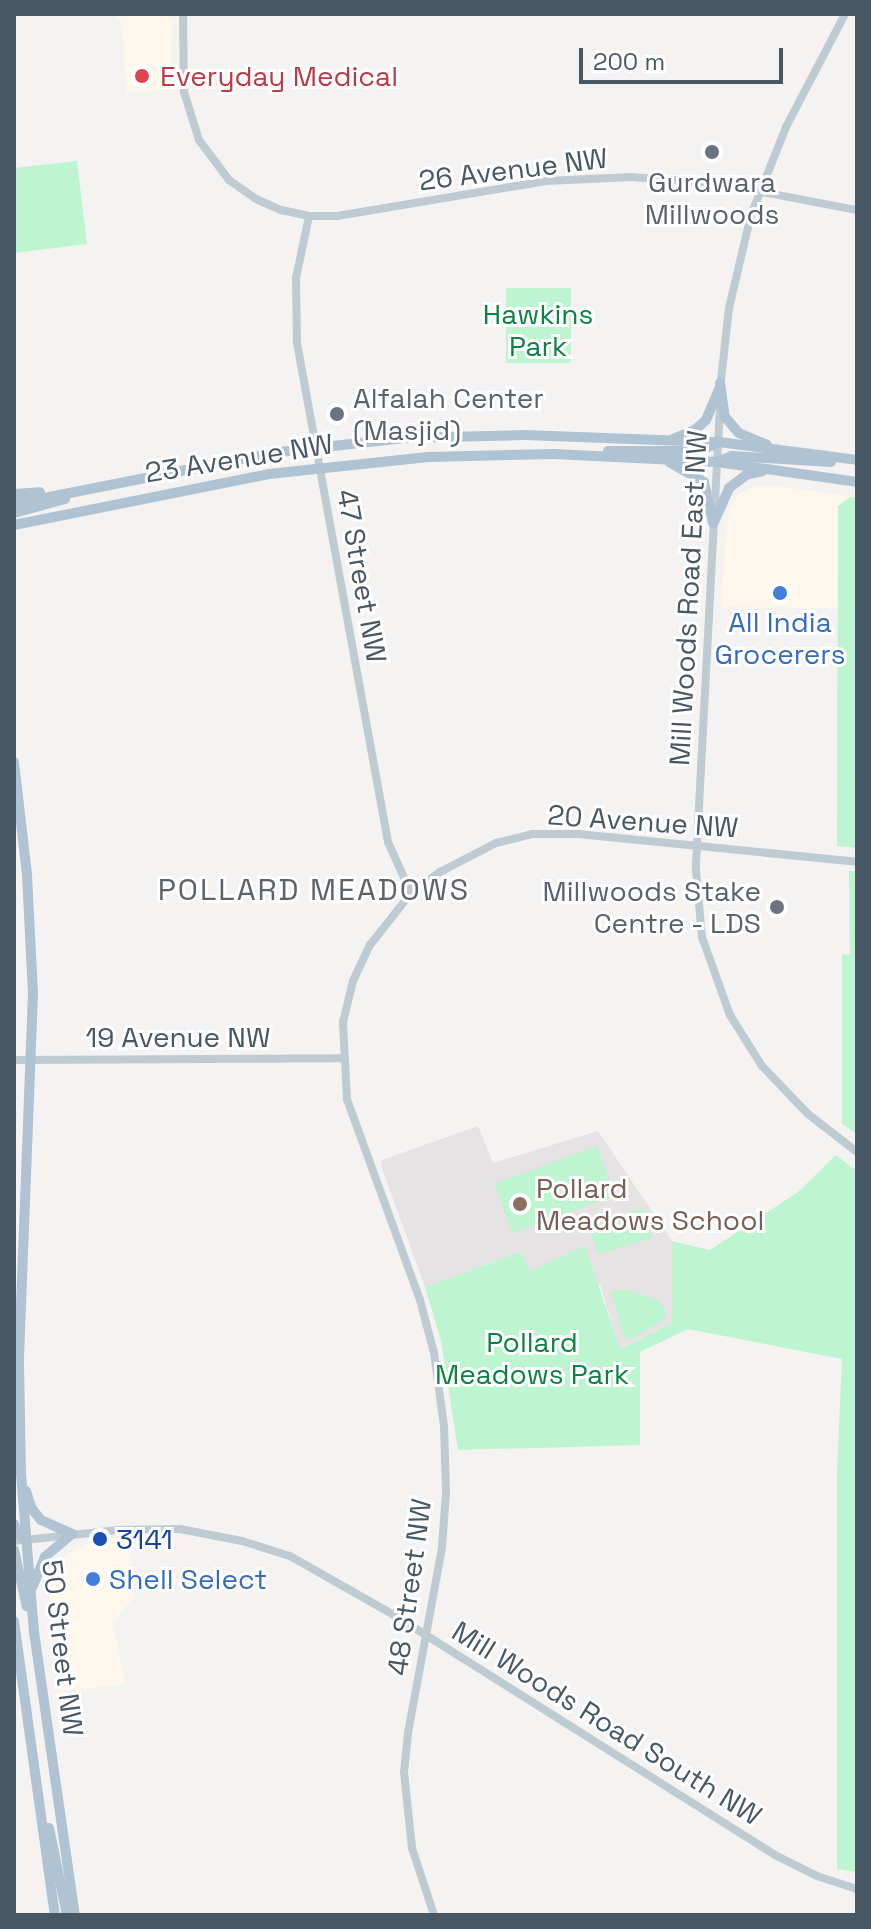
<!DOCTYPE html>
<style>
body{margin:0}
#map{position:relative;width:871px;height:1929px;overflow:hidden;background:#f5f2f2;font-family:"Space Grotesk",sans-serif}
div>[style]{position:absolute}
.commercial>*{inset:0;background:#fef8ec}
.education>*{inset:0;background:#e6e3e4}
.green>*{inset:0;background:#bdf5d0;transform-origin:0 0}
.minor>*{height:8px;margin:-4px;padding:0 4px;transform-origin:4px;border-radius:4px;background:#bfcbd3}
.major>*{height:10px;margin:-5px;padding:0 5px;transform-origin:5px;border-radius:5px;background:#afc3d3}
.dots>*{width:22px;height:22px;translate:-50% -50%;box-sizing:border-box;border:4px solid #fff;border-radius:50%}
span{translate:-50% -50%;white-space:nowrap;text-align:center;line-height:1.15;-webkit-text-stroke:6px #fff;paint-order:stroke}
.health-label{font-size:28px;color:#be3a42}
.left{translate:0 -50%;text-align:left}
.street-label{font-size:28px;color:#475763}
.worship-label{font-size:28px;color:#5b616d}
.right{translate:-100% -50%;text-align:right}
.park-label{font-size:28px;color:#0c8342}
.shop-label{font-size:28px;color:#366cbe}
.education-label{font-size:28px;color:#785e54}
.transit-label{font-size:28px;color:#164399}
.neighbourhood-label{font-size:30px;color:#5e6368;letter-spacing:2px}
.frame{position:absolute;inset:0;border:16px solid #475763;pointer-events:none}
.scale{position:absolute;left:579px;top:48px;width:204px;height:36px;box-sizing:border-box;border:4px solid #475763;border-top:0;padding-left:10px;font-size:24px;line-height:28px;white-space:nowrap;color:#475763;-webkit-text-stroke:6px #fff;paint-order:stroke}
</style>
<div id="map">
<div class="commercial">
<i style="clip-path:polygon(163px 14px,172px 19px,170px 89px,127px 93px,122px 23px,116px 16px)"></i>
<i style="clip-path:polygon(777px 486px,850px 497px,838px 507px,839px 608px,721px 607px,728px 513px,737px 495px,753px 487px)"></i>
<i style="clip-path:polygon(129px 1541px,134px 1597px,112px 1623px,126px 1684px,60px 1691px,48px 1580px,66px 1555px,87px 1544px)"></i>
</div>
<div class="education">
<i style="clip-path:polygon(478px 1126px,493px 1163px,598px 1131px,672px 1241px,672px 1323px,619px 1349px,600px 1284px,530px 1271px,520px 1252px,425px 1287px,381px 1166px,382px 1160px)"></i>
</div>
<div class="green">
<i style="clip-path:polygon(77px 161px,87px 244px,14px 253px,14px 168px)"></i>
<i style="left:571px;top:288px;width:75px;height:65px;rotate:90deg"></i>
<i style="clip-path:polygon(850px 497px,857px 498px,857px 848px,837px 846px,838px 506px)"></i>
<i style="clip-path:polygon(849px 871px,857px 871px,857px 1134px,842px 1124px,842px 954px,850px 955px)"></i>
<i style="left:597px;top:1146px;width:53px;height:109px;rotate:70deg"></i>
<i style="clip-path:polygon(836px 1155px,857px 1171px,857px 1872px,837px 1869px,837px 1473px,842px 1359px,688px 1329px,640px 1352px,640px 1445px,458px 1450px,441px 1341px,425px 1287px,520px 1252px,530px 1271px,585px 1246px,620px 1349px,672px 1323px,672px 1241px,710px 1250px,798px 1192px)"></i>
<i style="left:643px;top:1208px;width:31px;height:57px;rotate:73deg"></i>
<i style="clip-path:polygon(627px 1290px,656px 1299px,664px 1308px,666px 1318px,631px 1339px,625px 1338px,610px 1291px)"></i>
</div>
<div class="minor">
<i style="left:183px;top:14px;width:78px;rotate:89.3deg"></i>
<i style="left:184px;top:92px;width:50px;rotate:72.6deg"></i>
<i style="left:199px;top:140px;width:50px;rotate:53.1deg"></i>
<i style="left:229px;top:180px;width:33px;rotate:35deg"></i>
<i style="left:256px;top:199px;width:27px;rotate:24deg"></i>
<i style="left:281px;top:210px;width:29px;rotate:12deg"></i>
<i style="left:309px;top:216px;width:28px"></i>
<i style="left:337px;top:216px;width:212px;rotate:-9.5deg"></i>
<i style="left:546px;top:181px;width:85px;rotate:-2.7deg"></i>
<i style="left:631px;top:177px;width:84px;rotate:4.1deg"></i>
<i style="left:715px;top:183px;width:145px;rotate:10.8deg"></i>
<i style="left:309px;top:216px;width:63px;rotate:101.8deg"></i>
<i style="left:296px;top:278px;width:65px;rotate:89.1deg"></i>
<i style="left:297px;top:343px;width:507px;rotate:79.66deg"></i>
<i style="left:388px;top:842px;width:56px;rotate:65.7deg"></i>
<i style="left:720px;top:389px;width:81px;rotate:-83.7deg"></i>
<i style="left:729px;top:308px;width:96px;rotate:-76.7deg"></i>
<i style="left:751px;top:215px;width:95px;rotate:-68.3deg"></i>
<i style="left:786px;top:127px;width:127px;rotate:-62.4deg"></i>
<i style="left:720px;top:406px;width:465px;rotate:93deg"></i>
<i style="left:696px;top:870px;width:67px;rotate:84.9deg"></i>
<i style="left:702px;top:937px;width:83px;rotate:70.3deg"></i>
<i style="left:730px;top:1015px;width:60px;rotate:57.9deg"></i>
<i style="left:762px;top:1066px;width:66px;rotate:46.2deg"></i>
<i style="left:808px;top:1114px;width:62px;rotate:37.8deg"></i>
<i style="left:14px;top:1060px;width:329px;rotate:-0.3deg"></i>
<i style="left:14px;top:1541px;width:106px;rotate:-6deg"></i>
<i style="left:119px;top:1530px;width:61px;rotate:-0.9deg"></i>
<i style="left:180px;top:1529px;width:63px;rotate:11deg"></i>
<i style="left:242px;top:1541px;width:50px;rotate:17.4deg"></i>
<i style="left:290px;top:1556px;width:120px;rotate:29.6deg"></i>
<i style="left:394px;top:1615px;width:453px;rotate:32.2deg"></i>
<i style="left:777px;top:1856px;width:45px;rotate:26.6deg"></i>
<i style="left:817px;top:1876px;width:42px;rotate:18deg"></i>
<i style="left:434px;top:1915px;width:71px;rotate:-108.2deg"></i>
<i style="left:412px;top:1848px;width:76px;rotate:-96deg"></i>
<i style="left:404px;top:1772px;width:39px;rotate:-84deg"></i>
<i style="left:408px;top:1733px;width:189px;rotate:-79.6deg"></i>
<i style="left:442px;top:1547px;width:55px;rotate:-85.8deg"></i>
<i style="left:446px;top:1492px;width:66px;rotate:-91.7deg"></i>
<i style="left:444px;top:1426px;width:74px;rotate:-97.8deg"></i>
<i style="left:434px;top:1353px;width:55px;rotate:-104.8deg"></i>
<i style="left:420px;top:1300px;width:214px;rotate:-110deg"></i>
<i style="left:347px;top:1099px;width:77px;rotate:-93deg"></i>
<i style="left:343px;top:1022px;width:42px;rotate:-76.3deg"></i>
<i style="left:353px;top:981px;width:40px;rotate:-65deg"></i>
<i style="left:370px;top:945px;width:66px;rotate:-51.7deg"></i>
<i style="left:411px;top:893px;width:36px;rotate:-36deg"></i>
<i style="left:440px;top:872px;width:63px;rotate:-27.4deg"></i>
<i style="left:496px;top:843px;width:37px;rotate:-14deg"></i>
<i style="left:532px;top:834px;width:46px"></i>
<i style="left:578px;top:834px;width:280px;rotate:5.7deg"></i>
</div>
<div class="major">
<i style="left:720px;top:383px;width:34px;rotate:82deg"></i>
<i style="left:725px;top:417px;width:21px;rotate:49deg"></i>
<i style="left:739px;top:433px;width:30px;rotate:23deg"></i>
<i style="left:673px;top:439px;width:25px;rotate:-23deg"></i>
<i style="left:696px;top:429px;width:13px;rotate:-42deg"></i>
<i style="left:706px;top:420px;width:34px;rotate:-67deg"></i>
<i style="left:608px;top:451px;width:92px"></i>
<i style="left:700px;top:451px;width:19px;rotate:-25deg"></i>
<i style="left:669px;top:462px;width:40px;rotate:29.7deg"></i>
<i style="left:704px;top:482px;width:42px;rotate:77.6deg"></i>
<i style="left:717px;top:462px;width:16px;rotate:-22deg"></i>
<i style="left:732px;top:456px;width:99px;rotate:3.5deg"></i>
<i style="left:14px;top:494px;width:26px;rotate:-4deg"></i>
<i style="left:14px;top:504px;width:262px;rotate:-11.2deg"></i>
<i style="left:271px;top:453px;width:134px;rotate:-6.4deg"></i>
<i style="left:404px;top:438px;width:120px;rotate:-1.4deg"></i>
<i style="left:524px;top:435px;width:195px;rotate:2.1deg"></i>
<i style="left:719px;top:442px;width:139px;rotate:7.4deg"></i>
<i style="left:14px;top:513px;width:53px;rotate:-15.4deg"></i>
<i style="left:714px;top:522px;width:37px;rotate:-66deg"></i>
<i style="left:729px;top:488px;width:21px;rotate:-37deg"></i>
<i style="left:746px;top:475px;width:17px;rotate:-13deg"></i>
<i style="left:14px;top:525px;width:260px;rotate:-11.3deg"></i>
<i style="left:269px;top:474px;width:160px;rotate:-6.1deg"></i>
<i style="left:428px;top:457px;width:126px;rotate:-1.4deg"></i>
<i style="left:554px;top:454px;width:163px;rotate:2.8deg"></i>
<i style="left:717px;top:462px;width:141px;rotate:8.1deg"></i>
<i style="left:14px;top:762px;width:114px;rotate:83.4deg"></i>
<i style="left:27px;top:875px;width:118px;rotate:87.1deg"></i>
<i style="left:33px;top:993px;width:368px;rotate:92.2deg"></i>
<i style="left:19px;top:1361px;width:113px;rotate:89deg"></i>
<i style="left:21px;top:1474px;width:159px;rotate:85.3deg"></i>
<i style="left:34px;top:1632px;width:286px;rotate:81.8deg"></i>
<i style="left:26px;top:1491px;width:19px;rotate:72deg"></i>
<i style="left:32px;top:1509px;width:14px;rotate:51deg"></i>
<i style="left:41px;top:1520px;width:34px;rotate:24deg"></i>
<i style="left:72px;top:1534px;width:35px;rotate:140deg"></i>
<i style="left:45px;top:1557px;width:34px;rotate:113deg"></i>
<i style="left:14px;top:1524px;width:11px;rotate:68deg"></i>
<i style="left:18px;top:1534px;width:10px;rotate:37deg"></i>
<i style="left:14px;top:1550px;width:58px;rotate:77.2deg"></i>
<i style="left:14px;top:1621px;width:297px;rotate:82.1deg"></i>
<i style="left:49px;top:1828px;width:89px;rotate:78.3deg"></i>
</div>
<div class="dots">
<i style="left:142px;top:76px;background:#e0444e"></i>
<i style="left:712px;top:152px;background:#6b7280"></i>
<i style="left:337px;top:414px;background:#6b7280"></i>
<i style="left:780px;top:593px;background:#3f7fe0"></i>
<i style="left:777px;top:907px;background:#6b7280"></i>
<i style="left:520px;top:1204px;background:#8d6e63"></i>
<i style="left:100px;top:1539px;background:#1a4fb4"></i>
<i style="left:93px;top:1579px;background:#3f7fe0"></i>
</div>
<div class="health-label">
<span class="left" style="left:160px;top:76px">Everyday Medical</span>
</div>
<div class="street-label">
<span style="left:513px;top:169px;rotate:-7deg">26 Avenue NW</span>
<span style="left:239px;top:458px;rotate:-9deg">23 Avenue NW</span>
<span style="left:362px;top:576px;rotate:80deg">47 Street NW</span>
<span style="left:688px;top:598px;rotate:-87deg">Mill Woods Road East NW</span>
<span style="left:643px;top:821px;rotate:4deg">20 Avenue NW</span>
<span style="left:178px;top:1037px">19 Avenue NW</span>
<span style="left:409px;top:1587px;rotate:-82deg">48 Street NW</span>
<span style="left:63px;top:1648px;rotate:83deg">50 Street NW</span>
<span style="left:607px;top:1723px;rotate:32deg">Mill Woods Road South NW</span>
</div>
<div class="worship-label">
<span style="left:712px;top:198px">Gurdwara<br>Millwoods</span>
<span class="left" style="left:353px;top:414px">Alfalah Center<br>(Masjid)</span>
<span class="right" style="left:761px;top:907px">Millwoods Stake<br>Centre - LDS</span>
</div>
<div class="park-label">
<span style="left:538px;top:330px">Hawkins<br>Park</span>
<span style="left:532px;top:1358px">Pollard<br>Meadows Park</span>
</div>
<div class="shop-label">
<span style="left:780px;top:638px">All India<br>Grocerers</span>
<span class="left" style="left:109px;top:1579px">Shell Select</span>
</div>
<div class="education-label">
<span class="left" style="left:536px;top:1204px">Pollard<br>Meadows School</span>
</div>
<div class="transit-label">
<span class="left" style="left:116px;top:1539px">3141</span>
</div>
<div class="neighbourhood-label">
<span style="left:314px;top:890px">POLLARD MEADOWS</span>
</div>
<div class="frame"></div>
<div class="scale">200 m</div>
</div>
